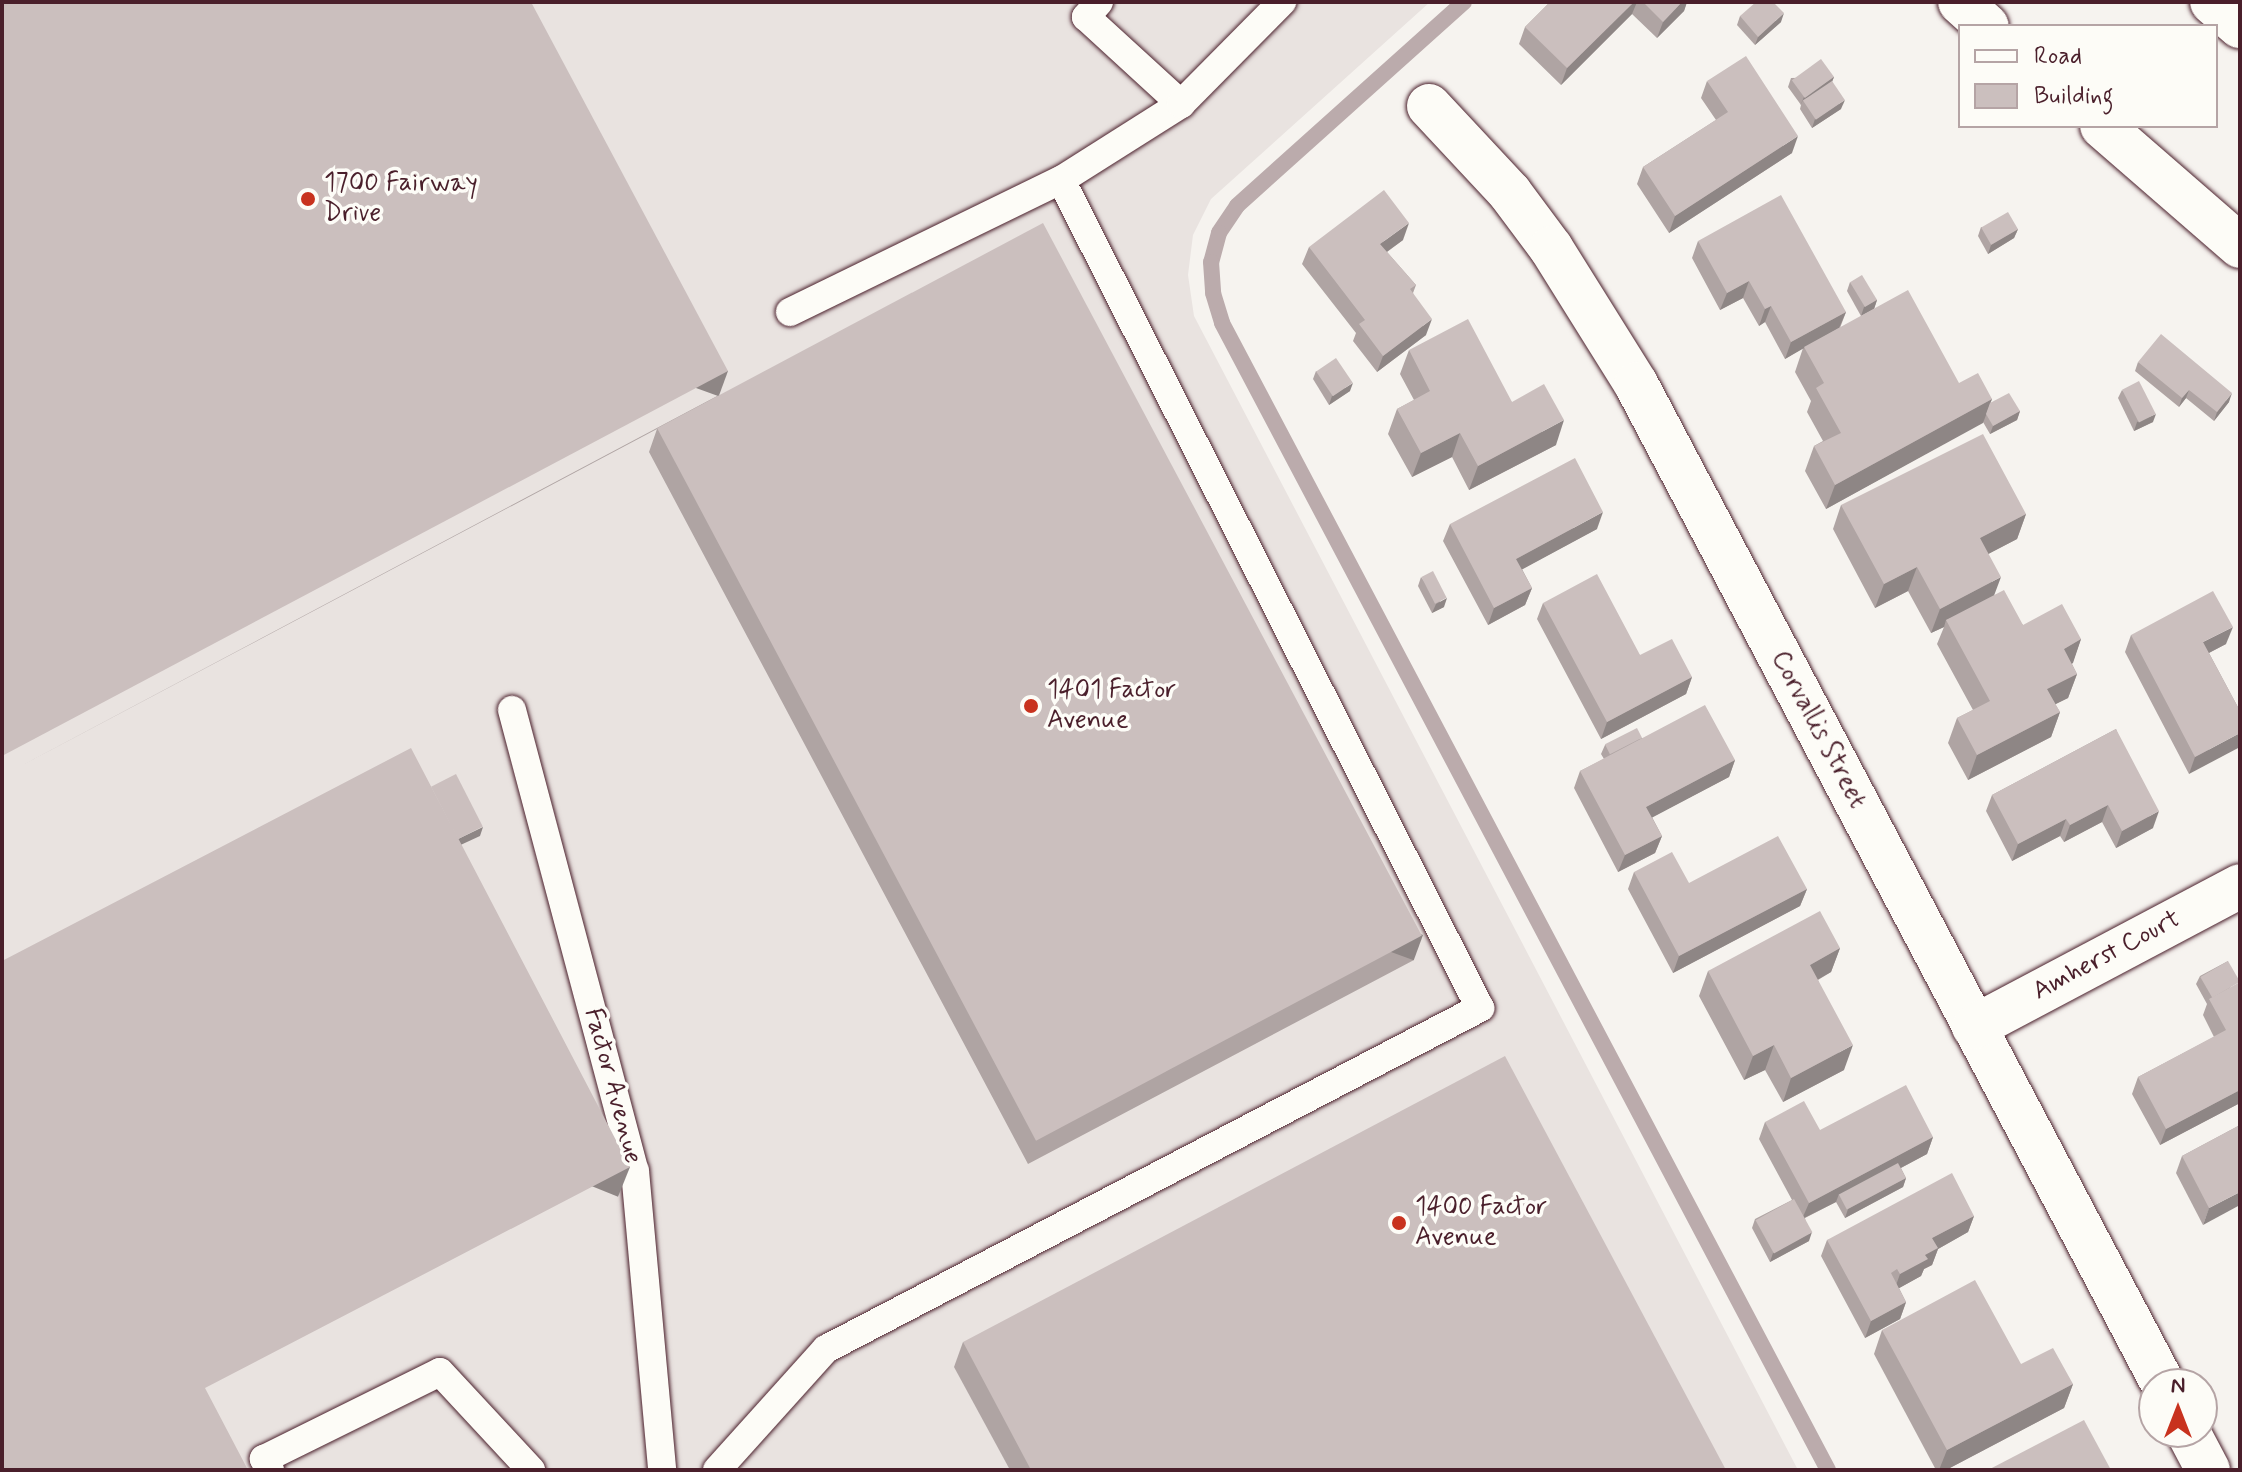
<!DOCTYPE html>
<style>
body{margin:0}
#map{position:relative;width:2242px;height:1472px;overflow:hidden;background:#f6f3ef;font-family:Mynerve,sans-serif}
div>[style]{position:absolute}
.built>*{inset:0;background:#e9e3e0}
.stream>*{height:16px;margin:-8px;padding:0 8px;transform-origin:8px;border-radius:8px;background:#bbabac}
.roads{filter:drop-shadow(0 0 2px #4a1f2b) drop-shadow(0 0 2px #4a1f2b)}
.lane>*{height:28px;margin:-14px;padding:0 14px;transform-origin:14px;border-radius:14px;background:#fdfcf7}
.street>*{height:44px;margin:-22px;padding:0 22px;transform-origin:22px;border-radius:22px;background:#fdfcf7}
.highway>*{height:44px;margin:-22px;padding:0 22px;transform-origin:22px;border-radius:22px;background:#fdfcf7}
.wall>*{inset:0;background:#afa4a3}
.shaded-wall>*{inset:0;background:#8e8685;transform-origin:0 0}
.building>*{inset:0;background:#cbbfbe;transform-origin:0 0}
.dots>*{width:22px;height:22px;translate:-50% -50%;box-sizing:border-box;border:4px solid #fdfcf7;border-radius:50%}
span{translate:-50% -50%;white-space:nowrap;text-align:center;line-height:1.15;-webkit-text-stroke:7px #fdfcf7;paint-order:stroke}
.poi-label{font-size:26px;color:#4a1f2b}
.left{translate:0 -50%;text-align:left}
.street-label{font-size:26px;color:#4a1f2b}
.frame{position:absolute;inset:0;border:4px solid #4a1f2b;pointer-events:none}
.legend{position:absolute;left:1958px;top:24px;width:260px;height:104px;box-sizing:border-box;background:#fdfcf7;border:2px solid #b5a4a5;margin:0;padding:10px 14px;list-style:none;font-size:24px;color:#4a1f2b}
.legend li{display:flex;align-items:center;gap:16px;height:40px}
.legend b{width:40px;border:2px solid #b5a4a5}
.north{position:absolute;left:2138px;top:1368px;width:80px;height:80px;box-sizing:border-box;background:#fdfcf7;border:2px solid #b5a4a5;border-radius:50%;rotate:0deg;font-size:22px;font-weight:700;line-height:32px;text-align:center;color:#4a1f2b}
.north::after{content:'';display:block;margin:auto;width:28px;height:36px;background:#c8321e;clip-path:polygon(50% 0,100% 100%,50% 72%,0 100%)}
</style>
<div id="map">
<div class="built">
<i style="clip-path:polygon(2px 2px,1430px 2px,1211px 199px,1193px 235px,1188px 275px,1194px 316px,1798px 1470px,2px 1470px)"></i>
</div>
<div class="stream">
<i style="left:1464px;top:2px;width:305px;rotate:138.1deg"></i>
<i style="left:1237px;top:206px;width:32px;rotate:124deg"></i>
<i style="left:1219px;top:233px;width:30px;rotate:105deg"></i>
<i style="left:1211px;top:262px;width:31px;rotate:86deg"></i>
<i style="left:1213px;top:293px;width:31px;rotate:73deg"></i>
<i style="left:1222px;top:323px;width:1297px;rotate:62.15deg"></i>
</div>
<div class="roads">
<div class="lane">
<i style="left:1099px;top:2px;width:20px;rotate:131deg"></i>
<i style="left:1086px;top:17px;width:129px;rotate:42.5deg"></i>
<i style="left:790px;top:312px;width:301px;rotate:-26deg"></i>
<i style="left:1061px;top:180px;width:142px;rotate:-32.3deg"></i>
<i style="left:1181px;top:104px;width:144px;rotate:-45.3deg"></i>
<i style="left:512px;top:710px;width:477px;rotate:75.1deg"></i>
<i style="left:635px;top:1171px;width:300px;rotate:84.8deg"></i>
<i style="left:270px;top:1470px;width:13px;rotate:-119deg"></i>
<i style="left:264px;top:1459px;width:196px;rotate:-26.3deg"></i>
<i style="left:440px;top:1372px;width:134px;rotate:47.1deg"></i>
<i style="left:717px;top:1470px;width:163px;rotate:-48deg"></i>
<i style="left:826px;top:1349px;width:738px;rotate:-27.54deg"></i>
<i style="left:1480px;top:1008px;width:928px;rotate:-116.84deg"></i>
</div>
<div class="street">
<i style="left:1429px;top:106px;width:119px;rotate:47deg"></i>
<i style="left:1510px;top:193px;width:69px;rotate:53.3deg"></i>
<i style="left:1551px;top:248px;width:160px;rotate:58deg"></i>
<i style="left:1636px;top:384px;width:1130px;rotate:62.21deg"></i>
<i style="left:1974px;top:1027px;width:301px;rotate:-27.9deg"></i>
<i style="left:2188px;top:1432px;width:43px;rotate:62.2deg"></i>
</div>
<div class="highway">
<i style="left:1960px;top:2px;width:36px;rotate:42deg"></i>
<i style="left:2212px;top:2px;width:37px;rotate:41deg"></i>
<i style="left:2102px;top:126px;width:183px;rotate:41deg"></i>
</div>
</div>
<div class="wall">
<i style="clip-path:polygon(1550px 2px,1687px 2px,1684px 11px,1657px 38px,1632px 14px,1561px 85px,1519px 44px,1525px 27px)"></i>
<i style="clip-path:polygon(1740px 16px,1781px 22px,1755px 45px,1737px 25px)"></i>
<i style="clip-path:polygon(1834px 77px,1832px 82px,1841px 109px,1812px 128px,1800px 109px,1801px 105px,1788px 87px,1791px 78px)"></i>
<i style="clip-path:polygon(1707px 81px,1792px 153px,1669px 233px,1637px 184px,1643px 167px,1716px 120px,1701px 98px)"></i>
<i style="clip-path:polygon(1981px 227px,2018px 229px,2014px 238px,1988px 254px,1978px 236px)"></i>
<i style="clip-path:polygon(1403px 240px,1387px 252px,1416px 285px,1413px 293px,1426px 335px,1377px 372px,1353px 341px,1356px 333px,1302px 264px,1309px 247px)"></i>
<i style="clip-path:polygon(1698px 241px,1846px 312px,1840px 328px,1992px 399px,1990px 403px,2020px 411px,2017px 420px,1990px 434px,1983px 422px,1826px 509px,1805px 471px,1814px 446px,1823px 441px,1807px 412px,1811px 401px,1795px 372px,1803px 348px,1785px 359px,1765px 322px,1759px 326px,1743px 298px,1720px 310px,1692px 258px)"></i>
<i style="clip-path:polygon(1850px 282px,1877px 300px,1874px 309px,1861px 316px,1847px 291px)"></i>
<i style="clip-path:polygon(1409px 350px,1512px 402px,1556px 445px,1469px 490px,1452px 457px,1412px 477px,1388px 434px,1397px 409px,1414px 400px,1400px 374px)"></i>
<i style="clip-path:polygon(2138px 362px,2229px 402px,2214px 421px,2186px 398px,2179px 407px,2135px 371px)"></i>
<i style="clip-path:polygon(1316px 371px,1350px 391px,1329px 405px,1313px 379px)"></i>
<i style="clip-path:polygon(2122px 390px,2153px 422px,2134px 431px,2118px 398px)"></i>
<i style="clip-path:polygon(719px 395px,1414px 960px,1028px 1164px,649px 452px,657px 429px,2px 776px)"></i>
<i style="clip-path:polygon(1841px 505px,2026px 514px,2017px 539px,1988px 554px,1994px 595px,2023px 625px,2081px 639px,2072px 664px,2077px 674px,2068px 698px,2055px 704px,2060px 712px,2051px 737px,1968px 780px,1948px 743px,1957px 718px,1973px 710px,1937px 644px,1944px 627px,1931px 633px,1908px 591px,1875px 608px,1833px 529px)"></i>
<i style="clip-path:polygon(1450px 524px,1597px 529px,1522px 569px,1532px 588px,1525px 605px,1488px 625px,1443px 541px)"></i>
<i style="clip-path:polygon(1421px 577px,1444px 607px,1432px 613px,1418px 586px)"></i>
<i style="clip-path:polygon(1543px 603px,1640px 655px,1692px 677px,1686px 694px,1601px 739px,1537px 619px)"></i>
<i style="clip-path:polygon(2131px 635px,2226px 644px,2209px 653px,2240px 711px,2189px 774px,2125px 652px)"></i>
<i style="clip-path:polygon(2116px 729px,2153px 828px,2116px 848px,2102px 822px,2064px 842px,2060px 836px,2012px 861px,1986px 811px,1992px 795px)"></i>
<i style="clip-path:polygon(1642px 738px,1735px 760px,1729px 777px,1652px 817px,1662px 836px,1655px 853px,1618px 872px,1574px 788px,1580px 771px,1604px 759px,1601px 754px,1605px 745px)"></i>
<i style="clip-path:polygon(1634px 872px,1689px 883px,1807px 889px,1800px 906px,1673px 973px,1628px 889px)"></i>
<i style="clip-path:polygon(1840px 948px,1831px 972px,1818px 980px,1844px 1070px,1783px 1102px,1765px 1070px,1744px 1080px,1699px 996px,1708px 971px)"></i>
<i style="clip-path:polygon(2228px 961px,2240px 1103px,2160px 1145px,2132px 1094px,2138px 1077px,2214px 1037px,2203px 1015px,2207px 1004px,2196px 984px,2200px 976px)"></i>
<i style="clip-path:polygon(1765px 1122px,1820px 1130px,1933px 1137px,1927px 1154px,1901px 1168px,1906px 1178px,1903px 1187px,1845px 1218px,1836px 1202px,1805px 1218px,1809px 1241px,1770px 1262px,1752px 1228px,1755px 1219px,1792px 1200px,1759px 1139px)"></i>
<i style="clip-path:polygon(2240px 1125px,2203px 1225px,2176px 1173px,2182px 1156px)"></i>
<i style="clip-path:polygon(1974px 1216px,1968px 1232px,1938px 1249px,1932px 1265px,1924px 1269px,1921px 1276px,1899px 1288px,1906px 1302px,1900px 1319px,1865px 1338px,1821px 1256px,1827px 1240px)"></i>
<i style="clip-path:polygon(1882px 1330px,2021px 1364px,2073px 1384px,2064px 1408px,1946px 1470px,1936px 1470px,1874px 1354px)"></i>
<i style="clip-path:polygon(963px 1342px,1726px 1470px,1010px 1470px,954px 1367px)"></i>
</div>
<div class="shaded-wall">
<i style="clip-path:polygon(1634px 2px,1637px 2px,1632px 14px,1561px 85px,1567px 68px)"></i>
<i style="clip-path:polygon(1682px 2px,1687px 2px,1684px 11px,1657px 38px,1663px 22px)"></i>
<i style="clip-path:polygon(1784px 13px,1781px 22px,1755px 45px,1758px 37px)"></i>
<i style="clip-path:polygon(1834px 77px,1830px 86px,1803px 100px,1800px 106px,1804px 97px)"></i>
<i style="clip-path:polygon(1845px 100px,1841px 109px,1812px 128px,1815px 119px)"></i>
<i style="clip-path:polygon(1798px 136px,1792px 153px,1669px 233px,1675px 216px)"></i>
<i style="clip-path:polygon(1409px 223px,1403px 240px,1374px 261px,1380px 244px)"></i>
<i style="clip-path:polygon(2018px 229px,2014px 238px,1988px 254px,1991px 245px)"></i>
<i style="clip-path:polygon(1749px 281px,1743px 298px,1720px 310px,1727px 293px)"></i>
<i style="clip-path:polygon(1877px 300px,1874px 309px,1861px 316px,1864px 307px)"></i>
<i style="clip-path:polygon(1771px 306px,1765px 322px,1759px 326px,1765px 309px)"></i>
<i style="clip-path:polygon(1846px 312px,1839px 328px,1785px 359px,1791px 342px)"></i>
<i style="clip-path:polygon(1432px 319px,1426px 335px,1377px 372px,1383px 356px)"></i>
<i style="left:728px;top:371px;width:27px;height:822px;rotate:110deg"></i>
<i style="clip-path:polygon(1353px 383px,1350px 391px,1329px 405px,1332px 396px)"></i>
<i style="clip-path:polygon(2189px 390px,2186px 398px,2179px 407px,2182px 398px)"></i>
<i style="clip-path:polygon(2232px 393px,2229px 402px,2214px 421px,2217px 412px)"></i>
<i style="clip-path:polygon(1992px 399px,1983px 423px,1826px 509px,1835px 485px)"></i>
<i style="clip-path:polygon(2020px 411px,2017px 420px,1990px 434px,1993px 426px)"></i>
<i style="clip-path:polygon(2156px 414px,2153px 422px,2134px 431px,2137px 422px)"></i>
<i style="clip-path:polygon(1564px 420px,1556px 445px,1469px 490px,1478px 466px)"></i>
<i style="clip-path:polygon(1460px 433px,1452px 457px,1412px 477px,1421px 453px)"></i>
<i style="clip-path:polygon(1603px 512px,1597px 529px,1510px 576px,1516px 559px)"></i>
<i style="clip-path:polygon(2026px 514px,2017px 539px,1971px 563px,1980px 538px)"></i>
<i style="clip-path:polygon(1917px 567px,1908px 591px,1875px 608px,1884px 584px)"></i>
<i style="clip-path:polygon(2001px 577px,1992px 601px,1946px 620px,1944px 627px,1931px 633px,1940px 609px)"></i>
<i style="clip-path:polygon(1532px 588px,1525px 605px,1488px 625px,1494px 608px)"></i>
<i style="clip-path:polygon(1447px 598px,1444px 607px,1432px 613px,1436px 604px)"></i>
<i style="clip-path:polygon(2233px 627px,2226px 644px,2197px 659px,2203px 642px)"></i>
<i style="clip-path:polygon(2081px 639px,2073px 663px,2055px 673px,2064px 649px)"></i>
<i style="clip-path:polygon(2077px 674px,2068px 698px,2038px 713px,2047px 689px)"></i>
<i style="clip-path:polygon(1692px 677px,1686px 694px,1601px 739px,1607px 722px)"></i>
<i style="clip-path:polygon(2060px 712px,2051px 737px,1968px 780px,1977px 755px)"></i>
<i style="clip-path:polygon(2240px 733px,2240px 747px,2189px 774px,2195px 757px)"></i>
<i style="clip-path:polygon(1735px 760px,1729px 777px,1640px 824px,1646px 807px)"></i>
<i style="clip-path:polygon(2108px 805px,2102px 822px,2064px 842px,2070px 825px)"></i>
<i style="clip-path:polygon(2159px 811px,2153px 828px,2116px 848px,2122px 831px)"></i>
<i style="clip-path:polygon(2066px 819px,2060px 836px,2012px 861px,2018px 844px)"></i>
<i style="clip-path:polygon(483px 827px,480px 836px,454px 848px,458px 839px)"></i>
<i style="clip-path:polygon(1662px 836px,1655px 853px,1618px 872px,1625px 855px)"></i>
<i style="clip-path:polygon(1807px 889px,1800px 906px,1673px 973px,1679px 956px)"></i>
<i style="left:1423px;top:935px;width:27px;height:437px;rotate:110deg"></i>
<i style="clip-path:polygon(1840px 948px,1831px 972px,1801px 989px,1810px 965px)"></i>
<i style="clip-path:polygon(1774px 1045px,1765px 1070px,1744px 1080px,1753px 1056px)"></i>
<i style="clip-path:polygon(1853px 1045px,1844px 1070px,1783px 1102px,1791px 1078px)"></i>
<i style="clip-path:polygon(2240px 1090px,2240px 1103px,2160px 1145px,2166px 1129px)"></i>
<i style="clip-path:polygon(1933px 1137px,1927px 1154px,1842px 1199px,1839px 1194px,1836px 1202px,1802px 1219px,1809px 1203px)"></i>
<i style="left:630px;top:1167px;width:32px;height:479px;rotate:112deg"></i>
<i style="clip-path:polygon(1906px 1178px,1903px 1187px,1845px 1218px,1848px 1209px)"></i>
<i style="clip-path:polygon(2240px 1192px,2240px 1205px,2203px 1225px,2209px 1208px)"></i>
<i style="clip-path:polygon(1974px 1216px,1968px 1232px,1938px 1249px,1932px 1265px,1924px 1269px,1921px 1276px,1894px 1291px,1900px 1274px,1932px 1238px)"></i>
<i style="clip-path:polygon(1812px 1232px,1809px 1241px,1770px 1262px,1773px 1253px)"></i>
<i style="clip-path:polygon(1906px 1302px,1900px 1319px,1865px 1338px,1871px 1321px)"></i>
<i style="clip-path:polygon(2073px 1384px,2064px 1408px,1946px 1470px,1939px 1470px,1947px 1450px)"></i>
</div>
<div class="building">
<i style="clip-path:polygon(2px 2px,531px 2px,728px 371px,2px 756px)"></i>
<i style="clip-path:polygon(1550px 2px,1634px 2px,1567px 68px,1525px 27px)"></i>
<i style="clip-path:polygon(1643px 2px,1682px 2px,1663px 22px)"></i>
<i style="clip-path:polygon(1756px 2px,1773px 2px,1784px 13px,1758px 37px,1740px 16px)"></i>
<i style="clip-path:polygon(1746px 56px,1798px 136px,1675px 216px,1643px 167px,1728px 112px,1707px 81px)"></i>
<i style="left:1821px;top:59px;width:22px;height:36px;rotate:54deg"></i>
<i style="left:1832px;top:81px;width:23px;height:35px;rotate:56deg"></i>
<i style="clip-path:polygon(1384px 190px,1409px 223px,1380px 244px,1416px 285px,1410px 289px,1432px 319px,1383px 356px,1359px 324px,1365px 320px,1309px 247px)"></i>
<i style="clip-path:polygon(1781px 195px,1846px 312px,1791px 342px,1771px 306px,1765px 309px,1749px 281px,1727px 293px,1698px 241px)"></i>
<i style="left:2008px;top:212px;width:20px;height:31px;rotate:60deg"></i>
<i style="left:1043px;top:223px;width:807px;height:437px;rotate:62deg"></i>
<i style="left:1862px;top:275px;width:29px;height:14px;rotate:59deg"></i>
<i style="clip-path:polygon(1908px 290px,1959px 383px,1978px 373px,1992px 399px,1835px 485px,1814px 446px,1841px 433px,1816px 388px,1824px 383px,1804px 347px)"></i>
<i style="clip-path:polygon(1468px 319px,1512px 402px,1544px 384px,1564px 420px,1478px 466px,1460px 433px,1421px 453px,1397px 409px,1430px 391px,1409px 350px)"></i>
<i style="clip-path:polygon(2161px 334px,2232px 393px,2217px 412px,2189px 390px,2182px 398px,2138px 362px)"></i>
<i style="left:1336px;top:358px;width:30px;height:24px;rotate:56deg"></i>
<i style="left:2139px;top:381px;width:37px;height:19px;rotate:63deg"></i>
<i style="clip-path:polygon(2009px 393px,2020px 411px,1993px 426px,1986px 414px,1990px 403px)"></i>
<i style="clip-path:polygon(1983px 434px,2026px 514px,1980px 538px,2001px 577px,1940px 609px,1917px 567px,1884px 584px,1841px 505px)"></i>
<i style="clip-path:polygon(1575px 458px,1603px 512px,1516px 559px,1532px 588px,1494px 608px,1450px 524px)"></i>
<i style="left:1433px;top:571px;width:30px;height:13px;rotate:63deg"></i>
<i style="clip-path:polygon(1597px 574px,1640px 655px,1672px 639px,1692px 677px,1607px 722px,1543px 603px)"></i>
<i style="clip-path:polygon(2004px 590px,2023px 625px,2062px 604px,2081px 639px,2064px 649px,2077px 674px,2047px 689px,2060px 712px,1977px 755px,1957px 718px,1990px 701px,1946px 620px)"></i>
<i style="clip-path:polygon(2213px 591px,2233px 627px,2203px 642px,2240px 711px,2240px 733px,2195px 757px,2131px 635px)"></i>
<i style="clip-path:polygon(1705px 705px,1735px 760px,1646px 807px,1662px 836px,1625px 855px,1580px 771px)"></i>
<i style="left:1637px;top:728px;width:11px;height:36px;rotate:63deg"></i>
<i style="clip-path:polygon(2116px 729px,2159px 811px,2122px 831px,2108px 805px,2070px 825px,2066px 819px,2018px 844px,1992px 795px)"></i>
<i style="clip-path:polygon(411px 748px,630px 1167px,205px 1388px,248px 1470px,2px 1470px,2px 961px)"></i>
<i style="left:456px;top:774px;width:59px;height:28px;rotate:63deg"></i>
<i style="clip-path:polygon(1778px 836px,1807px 889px,1679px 956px,1634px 872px,1672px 852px,1689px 883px)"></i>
<i style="clip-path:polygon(1820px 911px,1840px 948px,1810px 965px,1853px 1045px,1791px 1078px,1774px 1045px,1753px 1056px,1708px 971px)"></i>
<i style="left:2228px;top:961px;width:24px;height:32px;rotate:60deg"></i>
<i style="clip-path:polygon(2240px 982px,2240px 1090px,2166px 1129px,2138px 1077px,2226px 1030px,2209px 999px)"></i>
<i style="clip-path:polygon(1505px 1056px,1726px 1470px,1031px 1470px,963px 1342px)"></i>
<i style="clip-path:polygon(1906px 1085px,1933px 1137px,1809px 1203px,1765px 1122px,1804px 1101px,1820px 1130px)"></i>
<i style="clip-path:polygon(2240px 1125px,2240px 1192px,2209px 1208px,2182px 1156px)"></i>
<i style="left:1898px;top:1163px;width:17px;height:67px;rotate:62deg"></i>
<i style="clip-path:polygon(1952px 1173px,1974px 1216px,1932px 1238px,1938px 1248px,1925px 1255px,1928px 1259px,1900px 1274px,1897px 1269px,1891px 1273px,1906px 1302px,1871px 1321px,1827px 1240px)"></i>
<i style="left:1794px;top:1199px;width:38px;height:44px;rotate:61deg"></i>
<i style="clip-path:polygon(1975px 1280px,2021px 1364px,2053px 1348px,2073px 1384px,1947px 1450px,1882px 1330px)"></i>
<i style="clip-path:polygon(2084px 1420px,2111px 1470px,1988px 1470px)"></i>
</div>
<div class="dots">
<i style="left:308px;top:199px;background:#c8321e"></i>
<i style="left:1031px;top:706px;background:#c8321e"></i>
<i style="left:1399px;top:1223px;background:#c8321e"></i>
</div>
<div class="poi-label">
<span class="left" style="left:324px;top:199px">1700 Fairway<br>Drive</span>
<span class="left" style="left:1047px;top:706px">1401 Factor<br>Avenue</span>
<span class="left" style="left:1415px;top:1223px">1400 Factor<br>Avenue</span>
</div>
<div class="street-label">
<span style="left:1818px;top:730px;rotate:62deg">Corvallis Street</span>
<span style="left:2107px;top:956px;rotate:-28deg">Amherst Court</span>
<span style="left:612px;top:1086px;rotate:75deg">Factor Avenue</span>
</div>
<div class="frame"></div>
<ul class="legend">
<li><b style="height:10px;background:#fdfcf7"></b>Road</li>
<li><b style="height:22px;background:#cbbfbe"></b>Building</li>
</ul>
<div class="north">N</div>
</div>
